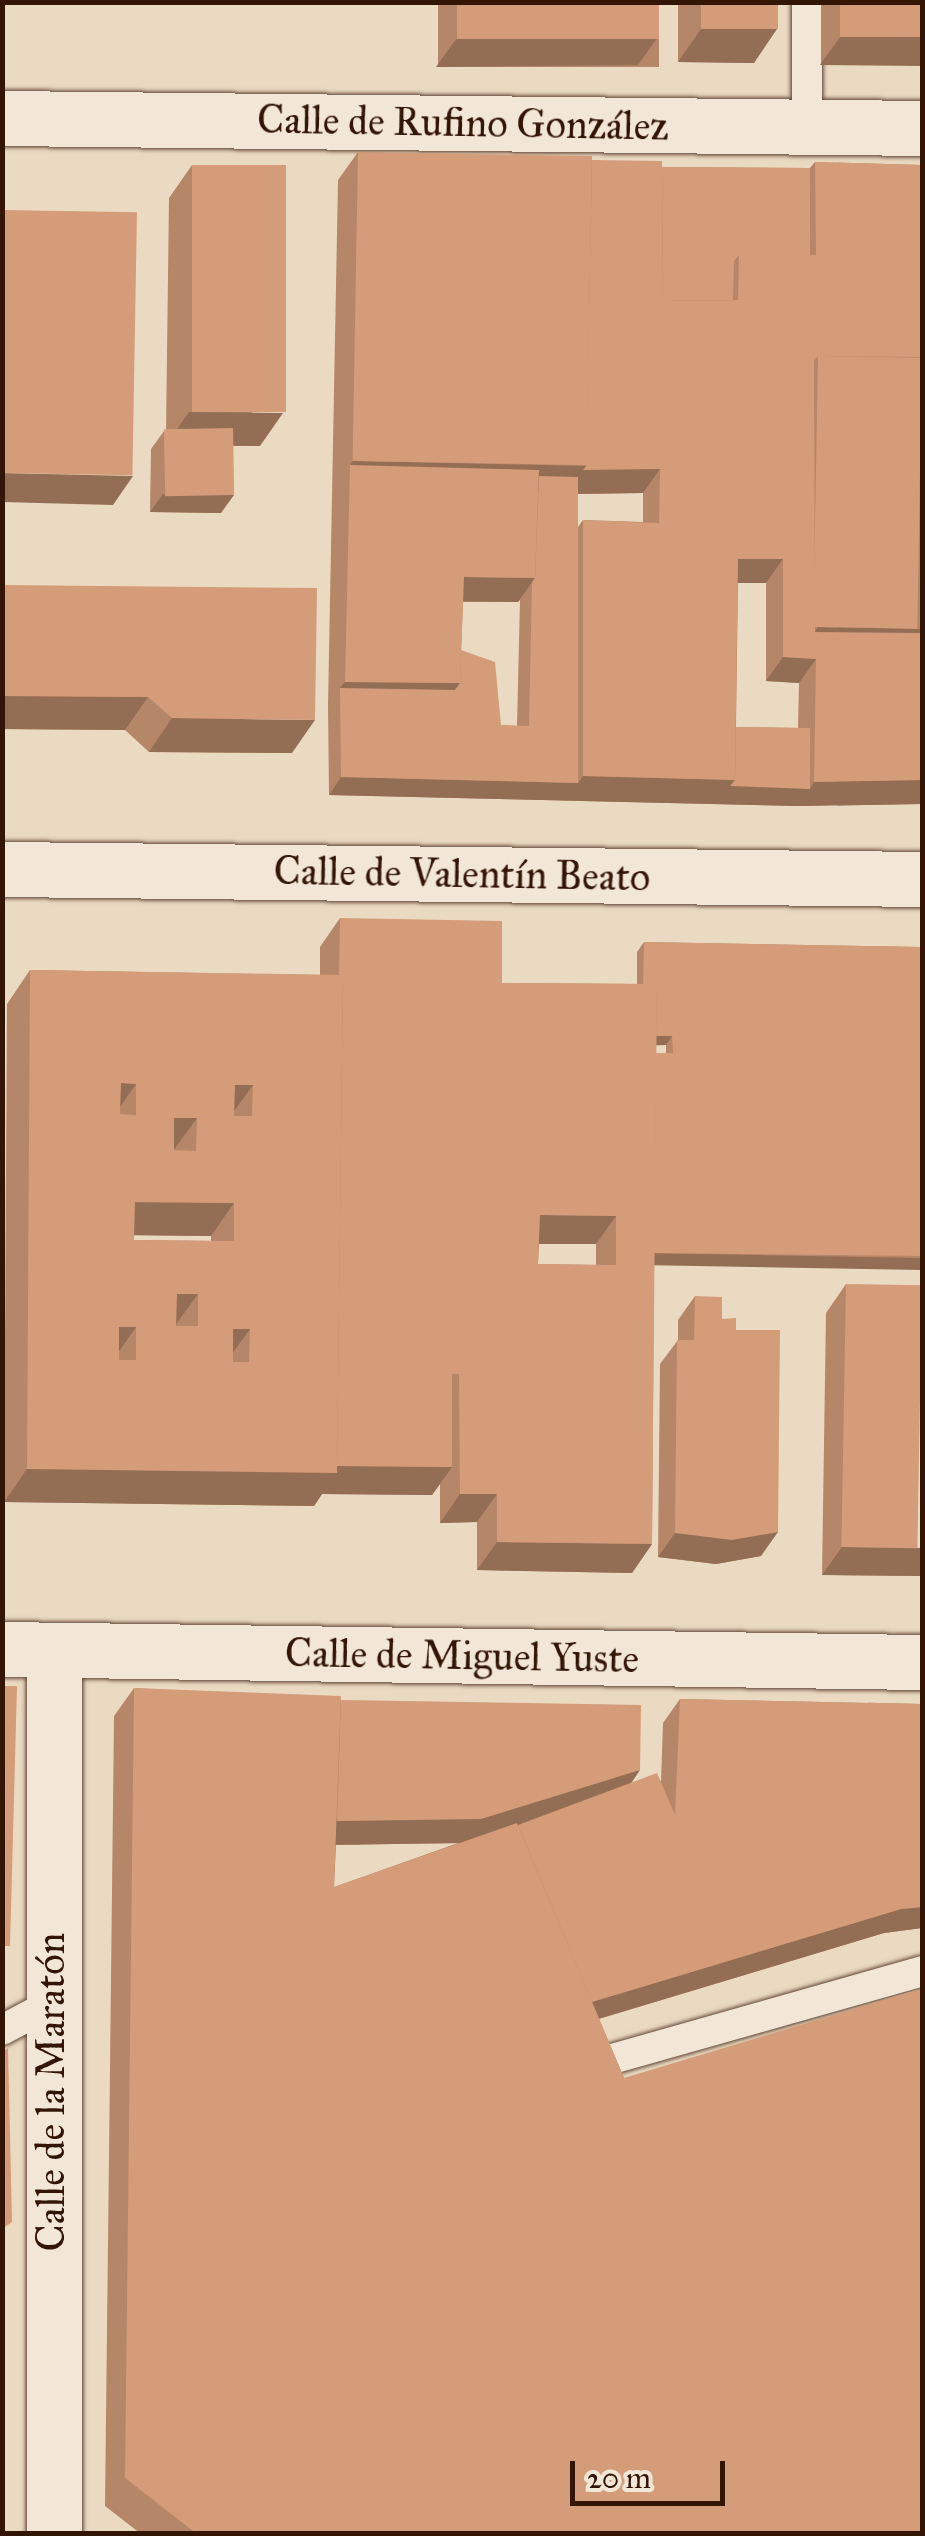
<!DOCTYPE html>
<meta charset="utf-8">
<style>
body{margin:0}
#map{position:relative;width:925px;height:2536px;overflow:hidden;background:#ebdac2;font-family:"IM FELL Great Primer",serif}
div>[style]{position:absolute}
.roads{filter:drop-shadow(0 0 2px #614635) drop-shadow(0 0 2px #614635)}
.service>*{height:30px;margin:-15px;padding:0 15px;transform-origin:15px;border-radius:15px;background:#f2e7d7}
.minor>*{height:55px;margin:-27.5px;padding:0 27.5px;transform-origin:27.5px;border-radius:27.5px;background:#f2e7d7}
.wall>*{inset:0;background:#b68668;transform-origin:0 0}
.shaded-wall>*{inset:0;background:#946d55;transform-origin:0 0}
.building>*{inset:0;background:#d49c79;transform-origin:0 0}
span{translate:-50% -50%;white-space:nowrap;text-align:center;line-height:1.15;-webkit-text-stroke:8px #f2e7d7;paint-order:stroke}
.street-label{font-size:40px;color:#331506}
.frame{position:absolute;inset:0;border:5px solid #331506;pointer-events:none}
.scale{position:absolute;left:570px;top:2461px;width:155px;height:45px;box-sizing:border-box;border:5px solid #331506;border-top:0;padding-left:12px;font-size:30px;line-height:35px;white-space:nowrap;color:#331506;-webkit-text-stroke:8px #f2e7d7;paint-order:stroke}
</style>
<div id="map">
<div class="roads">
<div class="service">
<i style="left:807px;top:2px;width:124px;rotate:90deg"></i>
<i style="left:2px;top:2030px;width:53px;rotate:-28deg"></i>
<i style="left:612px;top:2059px;width:322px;rotate:-15.8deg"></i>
</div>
<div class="minor">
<i style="left:2px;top:118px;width:920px;rotate:0.62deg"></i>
<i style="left:2px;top:869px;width:920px;rotate:0.62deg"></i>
<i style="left:2px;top:1649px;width:920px;rotate:0.81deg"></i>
<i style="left:54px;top:1650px;width:884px;rotate:90deg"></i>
</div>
</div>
<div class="wall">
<i style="left:438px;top:2px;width:221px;height:65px"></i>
<i style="clip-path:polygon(678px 2px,778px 2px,754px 63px,678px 62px)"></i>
<i style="left:821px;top:2px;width:101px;height:63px"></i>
<i style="clip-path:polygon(evenodd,358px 152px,592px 160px,662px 167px,810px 168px,815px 162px,922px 165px,922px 804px,798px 806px,329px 795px,328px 706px,338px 180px,358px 152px,643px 493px,643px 522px,583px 520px,578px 527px,578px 494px,643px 493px,358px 152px,738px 583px,766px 583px,766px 681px,799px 683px,798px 728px,736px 727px,738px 583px,358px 152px,520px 600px,517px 726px,501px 725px,461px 650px,463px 602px,518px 602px,520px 600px)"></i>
<i style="clip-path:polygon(192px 165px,260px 446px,233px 446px,221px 513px,150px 512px,151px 449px,164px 431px,166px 431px,169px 198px)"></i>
<i style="clip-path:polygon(2px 585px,292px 753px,149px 752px,125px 730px,2px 729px)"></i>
<i style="clip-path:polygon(evenodd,340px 918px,502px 983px,637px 984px,637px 952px,644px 942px,922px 947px,922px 1265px,654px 1263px,652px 1544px,632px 1573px,477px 1570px,477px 1522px,440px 1523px,440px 1484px,432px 1495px,322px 1494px,314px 1506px,4px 1502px,7px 1004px,30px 970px,320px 975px,320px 947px,340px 918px,656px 1045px,666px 1045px,666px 1053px,656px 1053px,656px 1045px,340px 918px,134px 1235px,211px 1236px,211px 1241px,134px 1240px,134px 1235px,340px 918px,539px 1244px,596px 1244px,596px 1265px,538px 1264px,539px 1244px)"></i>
<i style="clip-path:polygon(846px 1284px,922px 1576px,822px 1575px,826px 1313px)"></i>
<i style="clip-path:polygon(695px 1296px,736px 1330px,761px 1556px,716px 1564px,658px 1557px,660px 1364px,678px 1340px,678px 1320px)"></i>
<i style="clip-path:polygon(evenodd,134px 1688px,341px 1700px,631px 1783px,661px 1781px,663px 1723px,680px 1699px,922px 1704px,922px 1928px,884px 1933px,599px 2019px,624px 2078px,922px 2534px,141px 2534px,105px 2506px,114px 1716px,134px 1688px,458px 1843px,334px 1887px,336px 1845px,458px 1843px)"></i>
</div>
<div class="shaded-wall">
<i style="clip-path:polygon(701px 29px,777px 29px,754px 63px,678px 62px)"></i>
<i style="clip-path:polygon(658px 37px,638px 65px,436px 67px,456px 39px)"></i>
<i style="clip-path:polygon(840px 37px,922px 37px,922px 66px,820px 65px)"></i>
<i style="clip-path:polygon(189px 412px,283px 413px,260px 446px,166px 445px)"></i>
<i style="clip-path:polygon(353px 461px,586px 466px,660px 469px,643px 493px,566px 494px,350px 465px)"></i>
<i style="clip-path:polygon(2px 473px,133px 476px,113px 505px,2px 502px)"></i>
<i style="clip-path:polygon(163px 494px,234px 495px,221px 513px,150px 512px)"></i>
<i style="clip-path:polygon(738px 559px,783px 559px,766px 583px,722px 583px)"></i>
<i style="clip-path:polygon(464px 577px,535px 578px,518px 602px,448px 601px)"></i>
<i style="clip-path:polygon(818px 627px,922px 629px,922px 657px,798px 656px)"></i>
<i style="clip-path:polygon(783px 657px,816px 659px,799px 683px,766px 681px)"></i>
<i style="clip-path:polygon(345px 682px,460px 683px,443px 707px,340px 688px)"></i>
<i style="clip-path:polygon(2px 696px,148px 697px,125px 730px,2px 729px)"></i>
<i style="clip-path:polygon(172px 718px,315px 720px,292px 753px,149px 752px)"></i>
<i style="clip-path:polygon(583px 776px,735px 780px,810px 789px,814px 782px,922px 780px,922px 804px,798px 806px,329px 795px,341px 777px,578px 783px)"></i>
<i style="clip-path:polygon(643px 1036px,672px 1036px,666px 1045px,637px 1046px)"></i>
<i style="clip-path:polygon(121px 1083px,136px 1084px,113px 1117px)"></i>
<i style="clip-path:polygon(235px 1085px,253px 1085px,229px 1118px)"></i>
<i style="clip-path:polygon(174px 1118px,197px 1118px,173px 1151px)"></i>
<i style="clip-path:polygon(135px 1202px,234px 1203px,211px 1236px,112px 1235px)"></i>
<i style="clip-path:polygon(540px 1215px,616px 1216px,596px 1244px,520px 1244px)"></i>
<i style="left:641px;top:1253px;width:281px;height:12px;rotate:1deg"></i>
<i style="clip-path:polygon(177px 1294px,198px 1294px,174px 1327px)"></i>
<i style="clip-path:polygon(119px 1327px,136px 1327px,113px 1360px)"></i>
<i style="clip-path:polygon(233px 1329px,250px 1329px,226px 1362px)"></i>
<i style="clip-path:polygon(334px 1466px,452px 1467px,432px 1495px,322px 1494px,314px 1506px,4px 1502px,27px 1469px)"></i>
<i style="clip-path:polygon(460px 1494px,497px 1494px,477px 1522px,440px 1523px)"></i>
<i style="clip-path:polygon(778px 1532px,761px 1556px,716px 1564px,658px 1557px,675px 1533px)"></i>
<i style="clip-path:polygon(497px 1542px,652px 1544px,632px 1573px,477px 1570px)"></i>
<i style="clip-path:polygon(842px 1547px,922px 1548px,922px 1576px,822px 1575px)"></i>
<i style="clip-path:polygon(640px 1770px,624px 1794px,464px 1843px,316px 1845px,333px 1821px)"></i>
<i style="clip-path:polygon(922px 1907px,922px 1928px,884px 1933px,571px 2027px,587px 2003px,901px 1909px)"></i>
</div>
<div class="building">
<i style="left:457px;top:2px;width:202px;height:37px"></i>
<i style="left:701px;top:2px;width:77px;height:27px"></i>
<i style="left:840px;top:2px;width:82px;height:35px"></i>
<i style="left:358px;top:152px;width:234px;height:309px;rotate:1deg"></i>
<i style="clip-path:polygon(592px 160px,662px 161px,663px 301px,738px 300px,739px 255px,816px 255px,815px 162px,922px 165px,922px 357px,818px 356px,814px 361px,815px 632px,922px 633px,922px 780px,814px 782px,816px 659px,783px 657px,783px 559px,738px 559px,735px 780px,583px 776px,583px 520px,659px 523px,660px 469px,583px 470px,586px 466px)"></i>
<i style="left:192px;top:165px;width:94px;height:247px"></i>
<i style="clip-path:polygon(662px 167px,810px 168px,810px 255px,739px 255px,734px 261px,733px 300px,663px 301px)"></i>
<i style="left:2px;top:210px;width:135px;height:263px;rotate:1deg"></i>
<i style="left:818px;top:356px;width:104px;height:271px;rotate:1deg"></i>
<i style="left:233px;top:428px;width:67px;height:69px;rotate:89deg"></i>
<i style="clip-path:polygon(350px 465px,539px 470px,535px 578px,464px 577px,460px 683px,345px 682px)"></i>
<i style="clip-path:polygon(539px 476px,578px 477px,578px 783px,341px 777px,340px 688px,455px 690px,460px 683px,461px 650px,495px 662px,501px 725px,529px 726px,532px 582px,535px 578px)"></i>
<i style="clip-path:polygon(2px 585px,317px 588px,315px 720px,172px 718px,148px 697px,2px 696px)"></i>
<i style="clip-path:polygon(736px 727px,810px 728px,810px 789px,730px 786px,735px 780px)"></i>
<i style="clip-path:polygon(2px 916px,4px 916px,2px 999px)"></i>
<i style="clip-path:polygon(evenodd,340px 918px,502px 921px,502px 983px,657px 984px,652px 1544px,497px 1542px,497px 1494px,460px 1494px,459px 1374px,452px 1374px,452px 1467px,337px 1466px,343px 975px,339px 975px,340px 918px,540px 1215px,616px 1216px,616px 1265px,538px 1264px,540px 1215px)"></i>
<i style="clip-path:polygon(644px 942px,922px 947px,922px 1256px,654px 1253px,656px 1053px,673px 1053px,672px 1036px,656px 1036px,657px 984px,643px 984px)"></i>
<i style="clip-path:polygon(evenodd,30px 970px,343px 975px,337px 1473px,27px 1469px,30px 970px,121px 1083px,136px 1084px,136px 1115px,120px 1114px,121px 1083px,30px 970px,235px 1085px,253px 1085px,252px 1116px,234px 1116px,235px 1085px,30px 970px,174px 1118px,197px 1118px,196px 1151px,174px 1150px,174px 1118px,30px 970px,135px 1202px,234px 1203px,234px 1241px,134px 1240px,135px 1202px,30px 970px,177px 1294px,198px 1294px,198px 1326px,176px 1326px,177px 1294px,30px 970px,119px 1327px,136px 1327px,136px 1360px,119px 1360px,119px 1327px,30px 970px,233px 1329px,250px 1329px,249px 1362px,233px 1362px,233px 1329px)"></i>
<i style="left:846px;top:1284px;width:76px;height:263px;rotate:1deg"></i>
<i style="clip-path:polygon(695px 1296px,722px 1297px,722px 1319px,736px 1318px,736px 1330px,780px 1330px,778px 1532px,732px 1540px,675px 1533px,677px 1340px,694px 1340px)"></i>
<i style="clip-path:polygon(2px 1686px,17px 1686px,10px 1946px,2px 1946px)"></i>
<i style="clip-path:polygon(134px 1688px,341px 1696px,334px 1887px,517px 1823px,624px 2078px,913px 1991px,922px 1990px,922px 2534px,197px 2534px,125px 2478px)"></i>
<i style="clip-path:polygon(680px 1699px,922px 1704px,922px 1907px,901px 1909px,592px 2002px,518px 1825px,657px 1773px,675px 1815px)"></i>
<i style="clip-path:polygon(341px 1700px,641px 1705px,640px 1770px,481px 1819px,337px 1821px)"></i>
<i style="clip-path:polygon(8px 2048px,12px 2222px,2px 2229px,2px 2052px)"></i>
<i style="left:2px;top:2448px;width:1px;height:86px"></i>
</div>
<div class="street-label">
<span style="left:463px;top:123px;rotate:1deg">Calle de Rufino González</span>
<span style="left:462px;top:874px;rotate:1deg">Calle de Valentín Beato</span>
<span style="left:462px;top:1656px;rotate:1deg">Calle de Miguel Yuste</span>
<span style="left:51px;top:2092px;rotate:-90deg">Calle de la Maratón</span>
</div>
<div class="frame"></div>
<div class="scale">20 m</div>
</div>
